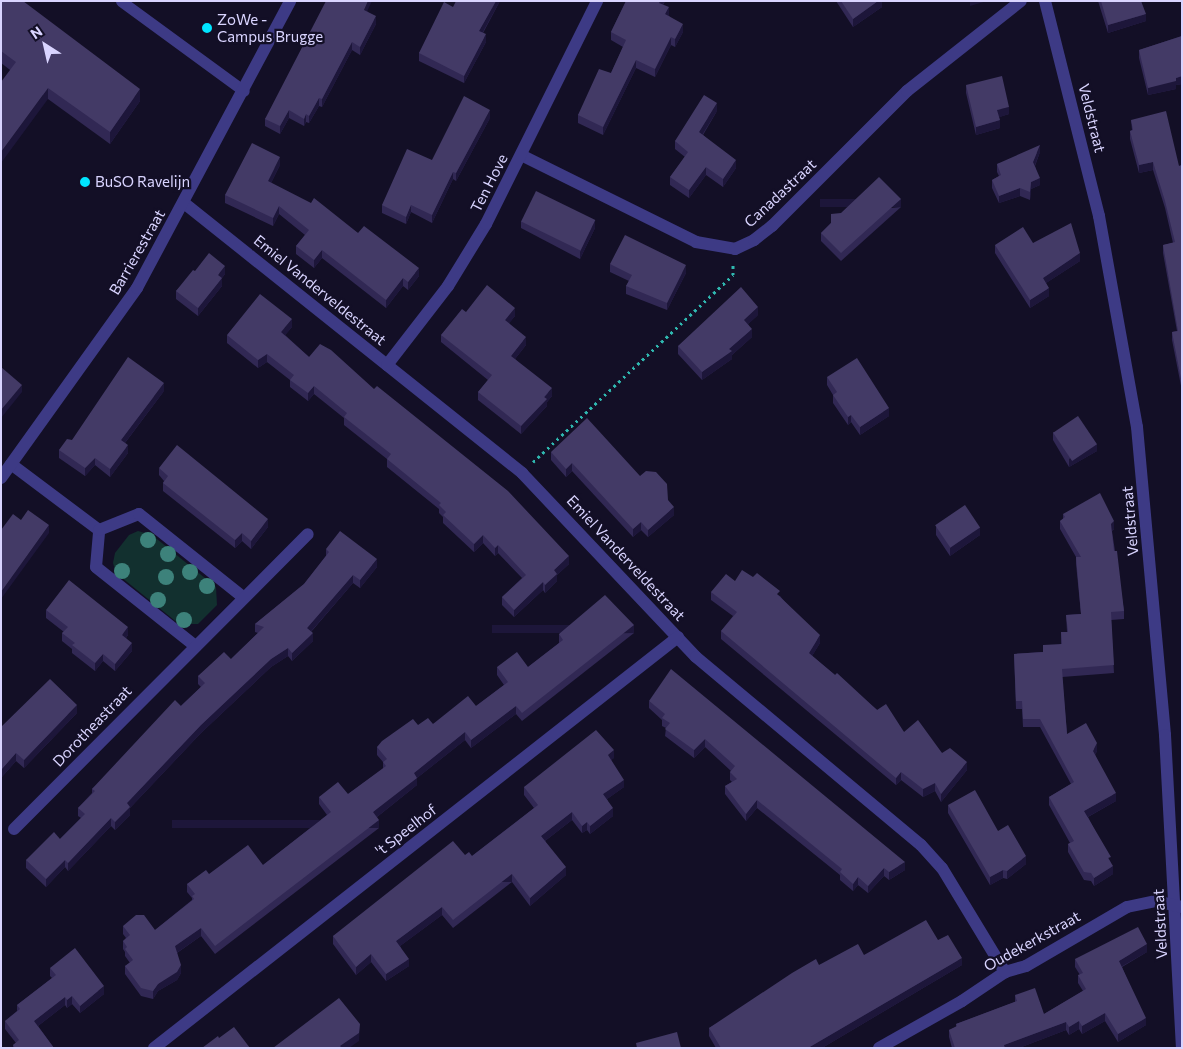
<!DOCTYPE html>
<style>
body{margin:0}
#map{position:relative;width:1183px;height:1049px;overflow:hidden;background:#130f26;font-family:Commissioner,sans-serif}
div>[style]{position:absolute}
.green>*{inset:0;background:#12302f}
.path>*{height:3px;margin-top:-1.5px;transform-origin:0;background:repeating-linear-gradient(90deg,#2fb8b0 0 2.5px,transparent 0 6.5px)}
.lane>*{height:11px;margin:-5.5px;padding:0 5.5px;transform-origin:5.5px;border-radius:5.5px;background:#3d3a85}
.street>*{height:12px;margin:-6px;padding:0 6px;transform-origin:6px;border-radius:6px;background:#3d3a85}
.trees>*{width:16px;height:16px;margin:-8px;border-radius:50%;background:#3d827b}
.wall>*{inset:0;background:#312854}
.shaded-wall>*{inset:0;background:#1d163a;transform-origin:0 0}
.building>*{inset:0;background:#433a66;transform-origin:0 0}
.dots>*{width:14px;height:14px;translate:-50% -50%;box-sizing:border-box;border:2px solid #130f26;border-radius:50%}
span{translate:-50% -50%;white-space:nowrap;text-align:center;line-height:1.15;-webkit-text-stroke:4.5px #130f26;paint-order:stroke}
.poi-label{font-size:15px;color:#d9d4ff}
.left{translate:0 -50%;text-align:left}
.street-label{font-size:15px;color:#d9d4ff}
.frame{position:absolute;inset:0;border:2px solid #d9d4ff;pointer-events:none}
.north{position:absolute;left:20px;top:20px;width:50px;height:50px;-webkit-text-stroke:4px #130f26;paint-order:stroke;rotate:325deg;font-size:14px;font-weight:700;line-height:20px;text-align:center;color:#d9d4ff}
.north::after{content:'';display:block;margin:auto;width:18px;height:22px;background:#d9d4ff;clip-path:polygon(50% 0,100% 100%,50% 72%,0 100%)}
</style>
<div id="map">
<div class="green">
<i style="clip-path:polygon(138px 531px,152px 535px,216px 587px,217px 605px,198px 624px,179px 624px,116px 573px,113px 563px,115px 553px,129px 535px)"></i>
</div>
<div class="path">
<i style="left:533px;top:462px;width:274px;rotate:-43.1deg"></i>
<i style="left:733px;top:275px;width:11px;rotate:-90deg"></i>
</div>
<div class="lane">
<i style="left:121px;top:1px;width:152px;rotate:36.2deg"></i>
</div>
<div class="street">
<i style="left:1045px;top:1px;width:222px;rotate:75.9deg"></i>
<i style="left:1099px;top:216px;width:214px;rotate:79.8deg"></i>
<i style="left:1137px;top:427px;width:309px;rotate:84.8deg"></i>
<i style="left:1165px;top:735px;width:313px;rotate:86.9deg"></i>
<i style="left:521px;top:155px;width:195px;rotate:26.4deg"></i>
<i style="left:696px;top:242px;width:40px;rotate:10deg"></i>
<i style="left:735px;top:249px;width:21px;rotate:-25deg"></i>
<i style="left:754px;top:240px;width:23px;rotate:-38deg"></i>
<i style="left:772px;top:226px;width:191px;rotate:-45deg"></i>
<i style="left:907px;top:91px;width:145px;rotate:-38.3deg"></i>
<i style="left:184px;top:203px;width:433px;rotate:38.6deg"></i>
<i style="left:522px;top:473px;width:253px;rotate:46.6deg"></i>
<i style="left:696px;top:657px;width:293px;rotate:39.9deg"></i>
<i style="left:921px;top:845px;width:31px;rotate:48deg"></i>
<i style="left:942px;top:868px;width:122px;rotate:58.8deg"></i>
<i style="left:387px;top:365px;width:100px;rotate:-52.3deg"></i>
<i style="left:448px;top:286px;width:73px;rotate:-58.5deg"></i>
<i style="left:486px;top:224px;width:249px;rotate:-63.5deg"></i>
<i style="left:11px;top:464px;width:110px;rotate:36.9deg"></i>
<i style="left:1px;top:478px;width:234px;rotate:-54.4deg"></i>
<i style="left:137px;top:288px;width:325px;rotate:-61.9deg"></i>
<i style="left:194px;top:645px;width:125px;rotate:-141.5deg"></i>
<i style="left:96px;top:567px;width:37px;rotate:-85deg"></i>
<i style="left:99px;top:530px;width:43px;rotate:-21.8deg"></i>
<i style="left:139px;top:514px;width:133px;rotate:38.6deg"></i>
<i style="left:14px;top:829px;width:416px;rotate:-45.1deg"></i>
<i style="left:154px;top:1048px;width:666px;rotate:-38.11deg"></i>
<i style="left:879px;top:1048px;width:95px;rotate:-29.5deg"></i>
<i style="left:962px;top:1001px;width:52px;rotate:-34deg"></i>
<i style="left:1005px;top:972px;width:22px;rotate:-16deg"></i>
<i style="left:1026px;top:966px;width:117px;rotate:-30.3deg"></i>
<i style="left:1127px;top:907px;width:30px;rotate:-12deg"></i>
<i style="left:1156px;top:901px;width:27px;rotate:13deg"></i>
</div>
<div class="trees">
<i style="left:148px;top:540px"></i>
<i style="left:168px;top:554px"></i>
<i style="left:122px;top:571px"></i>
<i style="left:190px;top:572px"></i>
<i style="left:166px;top:577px"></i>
<i style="left:207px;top:586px"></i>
<i style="left:158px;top:600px"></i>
<i style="left:184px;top:620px"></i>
</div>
<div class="wall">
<i style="clip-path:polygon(1px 1px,140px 101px,110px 144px,48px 99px,1px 63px)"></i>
<i style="clip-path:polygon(500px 1px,483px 33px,486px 42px,464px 83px,419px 61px,419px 53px,453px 7px)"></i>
<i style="clip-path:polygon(626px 1px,665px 1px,663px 5px,669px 16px,683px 32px,675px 47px,671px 45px,655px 77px,636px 68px,603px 135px,578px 123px,578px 115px,611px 73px,623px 47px,611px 40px,611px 32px)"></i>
<i style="clip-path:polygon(836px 1px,882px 1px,882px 7px,853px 27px)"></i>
<i style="clip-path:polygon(1098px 1px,1141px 1px,1146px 21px,1108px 33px)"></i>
<i style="clip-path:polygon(367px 11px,376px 24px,360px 55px,352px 50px,322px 107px,319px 106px,309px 123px,306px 122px,304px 126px,289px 118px,280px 134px,265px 126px,265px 119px)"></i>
<i style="clip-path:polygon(1182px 36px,1182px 84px,1176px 85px,1176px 89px,1148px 95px,1139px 58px,1139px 50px)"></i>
<i style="clip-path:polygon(966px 85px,1009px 114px,999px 117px,1000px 128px,976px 135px,966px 93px)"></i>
<i style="clip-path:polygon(717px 111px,703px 135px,736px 168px,723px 187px,706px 175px,689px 198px,670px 185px,670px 177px,685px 157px,675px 149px,675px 141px)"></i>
<i style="clip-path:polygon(490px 118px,456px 181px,453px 179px,432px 223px,411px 212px,406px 224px,382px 213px,382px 205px,432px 160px)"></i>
<i style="clip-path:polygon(1131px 120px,1179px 166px,1182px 165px,1182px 391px,1172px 340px,1172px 332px,1177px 331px,1163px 253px,1163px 245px,1173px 243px,1165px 208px,1153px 170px,1139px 173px,1130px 139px,1130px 131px,1132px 130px)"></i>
<i style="clip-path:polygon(1040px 152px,1035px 166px,1040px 185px,1031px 189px,1030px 200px,1020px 196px,999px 203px,992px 188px,992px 180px,999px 176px,997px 172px,997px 164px)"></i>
<i style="clip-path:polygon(280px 165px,271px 183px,358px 233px,419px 276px,408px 290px,403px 286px,386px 308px,322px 258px,314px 268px,296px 254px,296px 246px,305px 235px,279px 214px,273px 226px,225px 203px,225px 195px)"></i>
<i style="clip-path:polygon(901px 207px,841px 261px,821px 241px,821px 233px,841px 213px)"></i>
<i style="clip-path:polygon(521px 221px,595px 228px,580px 259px,521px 228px)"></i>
<i style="clip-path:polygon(1033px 243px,1080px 261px,1046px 283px,1049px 296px,1030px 308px,995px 253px,995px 245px)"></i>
<i style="clip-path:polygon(610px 264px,686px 273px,667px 310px,626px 294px,626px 286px,629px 281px,610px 272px)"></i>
<i style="clip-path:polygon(195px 271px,225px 274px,222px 278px,222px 286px,198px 316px,176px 299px,176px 291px)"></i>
<i style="clip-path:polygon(466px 312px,515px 316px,509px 323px,526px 345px,515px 359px,552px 396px,547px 402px,547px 406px,521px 434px,478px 400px,478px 392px,488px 380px,441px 342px,441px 335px)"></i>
<i style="clip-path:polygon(758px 315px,748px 324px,752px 337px,732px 355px,732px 359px,702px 380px,678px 354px,678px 346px)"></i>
<i style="clip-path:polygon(292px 327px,285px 335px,309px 357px,569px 564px,557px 575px,557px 581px,545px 593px,543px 590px,514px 617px,502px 605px,502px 597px,522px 578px,498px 553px,495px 556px,483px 543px,474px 552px,443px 523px,443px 517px,439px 513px,439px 509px,387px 467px,387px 459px,344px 425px,344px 418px,314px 394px,308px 401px,290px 387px,290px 380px,267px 362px,258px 368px,227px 343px,227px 335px)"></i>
<i style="clip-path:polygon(827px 377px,889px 416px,860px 435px,851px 422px,848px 425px,833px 403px,833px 395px,827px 385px)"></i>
<i style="clip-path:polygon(164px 391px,125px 443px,128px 453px,110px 477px,95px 465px,85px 476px,59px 458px,59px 450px,72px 440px)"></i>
<i style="clip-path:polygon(1053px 432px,1097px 451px,1069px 467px,1053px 440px)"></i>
<i style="clip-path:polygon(551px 452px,640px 476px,674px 515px,648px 537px,641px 530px,633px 537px,572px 471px,566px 477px,551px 460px)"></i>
<i style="clip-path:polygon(159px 468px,268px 527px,251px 549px,242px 541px,235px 548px,163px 491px,163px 483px,164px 481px,159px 475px)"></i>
<i style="clip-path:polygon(1063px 514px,1114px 529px,1112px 531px,1124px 611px,1124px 619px,1111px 620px,1114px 673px,1062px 677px,1067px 734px,1097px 751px,1095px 755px,1116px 801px,1088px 817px,1111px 863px,1113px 874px,1094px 886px,1091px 881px,1084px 880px,1068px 852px,1068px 844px,1070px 843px,1049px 805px,1049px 797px,1071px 784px,1040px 727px,1023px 727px,1022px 709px,1016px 709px,1014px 654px,1043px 652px,1061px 644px,1061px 632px,1067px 632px,1066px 615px,1081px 614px,1076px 564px,1076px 557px,1060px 529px,1060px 521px,1063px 519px)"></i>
<i style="clip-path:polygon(936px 527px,980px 535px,950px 556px,936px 535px)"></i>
<i style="clip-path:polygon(326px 549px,377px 567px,360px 588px,353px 583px,311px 632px,313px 641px,292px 661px,288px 656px,271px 667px,201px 733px,130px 808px,130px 815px,115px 830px,111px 826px,68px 871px,65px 867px,46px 887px,26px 868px,26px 860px,60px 839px,81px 818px,78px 816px,78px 808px,92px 793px,92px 789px,201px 687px,198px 684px,198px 676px,231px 659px,258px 633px,255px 632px,255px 624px,304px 584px,326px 556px)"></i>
<i style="clip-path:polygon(735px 581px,780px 596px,820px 643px,812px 656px,904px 732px,942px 753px,967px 770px,941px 802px,935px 791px,923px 797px,901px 780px,896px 785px,721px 639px,721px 631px,733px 616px,711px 600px,711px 592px)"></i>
<i style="clip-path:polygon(46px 610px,128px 635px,126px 638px,132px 651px,115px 671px,103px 661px,95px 671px,72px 653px,72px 649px,62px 641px,62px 633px,64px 632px,46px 618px)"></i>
<i style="clip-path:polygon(634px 633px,522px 721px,516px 714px,471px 748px,465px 740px,417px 778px,417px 785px,377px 817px,379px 828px,215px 954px,201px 936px,177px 953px,181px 973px,177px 980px,158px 991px,153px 999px,141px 996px,125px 974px,125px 966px,130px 963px,125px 956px,125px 952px,123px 949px,123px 941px,126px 938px,123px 934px,123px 926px,155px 930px,192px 900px,192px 898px,187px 892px,187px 884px,209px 874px,263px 865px,327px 815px,319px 804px,319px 797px,348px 794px,383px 769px,383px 762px,377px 755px,377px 747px,418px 725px,433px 724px,476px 706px,504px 685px,497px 675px,497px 667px,528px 667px,559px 643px,559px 634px)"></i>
<i style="clip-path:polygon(649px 701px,905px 870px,889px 880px,884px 876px,868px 893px,858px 885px,853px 891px,840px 880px,840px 875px,757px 808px,746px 821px,725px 794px,725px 786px,732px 782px,730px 780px,730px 772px,731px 771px,705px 747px,694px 758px,665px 736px,666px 728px,662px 726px,662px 720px,649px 708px)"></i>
<i style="clip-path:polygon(77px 713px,24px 768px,16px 761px,1px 778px,1px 727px)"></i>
<i style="clip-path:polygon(614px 758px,611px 760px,624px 787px,607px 799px,613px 816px,590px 834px,587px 830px,582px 833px,572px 820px,545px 841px,566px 875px,530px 906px,512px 882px,453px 928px,442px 915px,400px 946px,409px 966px,386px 981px,371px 962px,356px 975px,333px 944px,333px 936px,465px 855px,472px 856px,534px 808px,524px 795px,524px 787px)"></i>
<i style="clip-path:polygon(948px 805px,998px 831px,1026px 864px,1007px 879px,1003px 878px,990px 885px,948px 813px)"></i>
<i style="clip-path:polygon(938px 940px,962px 965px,822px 1048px,716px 1048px,709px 1036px,709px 1028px,819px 965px,864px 955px)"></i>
<i style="clip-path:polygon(1147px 952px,1122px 967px,1146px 1025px,1118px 1042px,1105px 1021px,1082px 1034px,1079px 1029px,1069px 1035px,1066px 1030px,1019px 1048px,952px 1048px,949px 1037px,949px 1030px,956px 1027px,956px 1024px,1015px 1002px,1015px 995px,1044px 1014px,1083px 991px,1078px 983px,1078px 975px,1080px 975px,1075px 967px,1075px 959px)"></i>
<i style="clip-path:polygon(50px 968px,104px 994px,80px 1013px,72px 1004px,67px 1008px,65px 1005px,38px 1026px,54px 1048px,13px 1048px,13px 1045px,16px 1043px,5px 1029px,5px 1021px,17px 1011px,17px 1005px,52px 978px,50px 976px)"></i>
</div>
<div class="shaded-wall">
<i style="clip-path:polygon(368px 1px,372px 1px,364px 18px,364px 10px)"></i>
<i style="clip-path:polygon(496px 1px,500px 1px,479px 39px,479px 31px)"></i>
<i style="clip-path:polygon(660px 1px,665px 1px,659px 11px,659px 3px)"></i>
<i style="clip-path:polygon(878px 1px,882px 1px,882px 7px,853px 27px,853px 19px)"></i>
<i style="clip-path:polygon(970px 1px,987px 1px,970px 6px)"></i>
<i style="clip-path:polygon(669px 7px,669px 15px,665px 22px,665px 14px)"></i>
<i style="clip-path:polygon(1146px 14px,1146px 21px,1108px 33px,1108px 25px)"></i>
<i style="clip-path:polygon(376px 16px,376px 24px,360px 55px,360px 47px)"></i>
<i style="clip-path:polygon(683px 24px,683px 32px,675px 47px,675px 39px)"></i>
<i style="clip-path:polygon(486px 34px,486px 42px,464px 83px,464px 76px)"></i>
<i style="clip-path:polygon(671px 37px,671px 45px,655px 77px,655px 69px)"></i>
<i style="clip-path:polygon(352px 42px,352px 50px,322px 107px,322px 99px)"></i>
<i style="clip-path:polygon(636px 60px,636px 68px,603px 135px,603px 127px)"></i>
<i style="clip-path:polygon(1182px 76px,1182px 84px,1176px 85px,1176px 89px,1148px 95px,1148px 88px)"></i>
<i style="clip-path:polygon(48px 88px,48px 99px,1px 163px,1px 152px)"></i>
<i style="clip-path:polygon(140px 89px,140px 101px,110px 144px,110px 132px)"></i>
<i style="clip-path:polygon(319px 98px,319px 106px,309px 123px,309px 116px)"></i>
<i style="clip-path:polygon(717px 103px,717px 111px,699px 140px,699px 132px)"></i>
<i style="clip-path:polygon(1009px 107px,1009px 114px,997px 118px,997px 110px)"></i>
<i style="clip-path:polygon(289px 110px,289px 118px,280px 134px,280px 126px)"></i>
<i style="clip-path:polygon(490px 110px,490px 118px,456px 181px,456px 173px)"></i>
<i style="clip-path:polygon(306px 114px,306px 122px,304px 126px,304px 119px)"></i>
<i style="clip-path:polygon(1000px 120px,1000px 128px,976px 135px,976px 127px)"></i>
<i style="clip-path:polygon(1040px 145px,1040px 152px,1033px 170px,1033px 162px)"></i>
<i style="clip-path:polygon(280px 157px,280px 165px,268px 189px,268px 181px)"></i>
<i style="clip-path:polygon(736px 160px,736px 168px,723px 187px,723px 179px)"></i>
<i style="clip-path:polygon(1153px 162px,1153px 170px,1139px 173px,1139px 165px)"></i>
<i style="clip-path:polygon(706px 167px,706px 175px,689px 198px,689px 190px)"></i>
<i style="clip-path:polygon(453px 172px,453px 179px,432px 223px,432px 215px)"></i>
<i style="clip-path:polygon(1040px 178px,1040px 185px,1031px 189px,1030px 200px,1030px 192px,1031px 182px)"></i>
<i style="clip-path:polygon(1020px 188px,1020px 196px,999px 203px,999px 196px)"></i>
<i style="left:901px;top:199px;width:8px;height:81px;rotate:90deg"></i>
<i style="clip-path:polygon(411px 205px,411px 212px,406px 224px,406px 217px)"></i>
<i style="clip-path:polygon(279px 206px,279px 214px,273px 226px,273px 218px)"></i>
<i style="clip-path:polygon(595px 220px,595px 228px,580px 259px,580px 252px)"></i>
<i style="clip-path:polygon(322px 250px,322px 258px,314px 268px,314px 260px)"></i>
<i style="clip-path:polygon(1080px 253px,1080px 261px,1043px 285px,1043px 278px)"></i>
<i style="clip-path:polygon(686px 265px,686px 273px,667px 310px,667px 303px)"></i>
<i style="clip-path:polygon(225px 266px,225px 274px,218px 283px,218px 275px)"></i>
<i style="clip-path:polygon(419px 268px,419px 276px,408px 290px,408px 282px)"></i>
<i style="clip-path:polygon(222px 278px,222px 286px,198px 316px,198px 308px)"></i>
<i style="clip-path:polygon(403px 278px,403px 286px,386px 308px,386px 300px)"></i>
<i style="clip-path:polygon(1049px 288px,1049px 296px,1030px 308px,1030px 300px)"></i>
<i style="clip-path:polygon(758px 307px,758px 315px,744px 328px,744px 320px)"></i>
<i style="clip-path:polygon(515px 308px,515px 316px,505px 328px,505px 320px)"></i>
<i style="clip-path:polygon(292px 319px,292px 327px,281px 340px,281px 332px)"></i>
<i style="clip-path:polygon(752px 329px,752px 337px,732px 355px,732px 359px,702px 380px,702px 372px)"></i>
<i style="clip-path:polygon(526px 337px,526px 345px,511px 364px,511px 356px)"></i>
<i style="clip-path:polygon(267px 354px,267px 362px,258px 368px,258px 360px)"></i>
<i style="clip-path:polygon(164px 383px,164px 391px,121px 448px,121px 440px)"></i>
<i style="clip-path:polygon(22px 385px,22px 392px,1px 418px,1px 410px)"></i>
<i style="clip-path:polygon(314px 386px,314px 394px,308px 401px,308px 393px)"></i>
<i style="clip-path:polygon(552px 388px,552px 396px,547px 402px,547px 406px,521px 434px,521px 426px)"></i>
<i style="clip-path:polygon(889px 408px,889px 416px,860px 435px,860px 427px)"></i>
<i style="clip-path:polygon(851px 415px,851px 422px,848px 425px,848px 417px)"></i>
<i style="clip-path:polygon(1097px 444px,1097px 451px,1069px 467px,1069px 459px)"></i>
<i style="clip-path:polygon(128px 445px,128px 453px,110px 477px,110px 469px)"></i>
<i style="clip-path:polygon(95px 458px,95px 465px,85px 476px,85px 468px)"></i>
<i style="clip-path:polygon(572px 463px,572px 471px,566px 477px,566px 469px)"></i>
<i style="clip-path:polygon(674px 507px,674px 515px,648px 537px,648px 530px)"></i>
<i style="clip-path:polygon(268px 519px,268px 527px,251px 549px,251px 541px)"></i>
<i style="clip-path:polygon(1114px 521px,1114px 529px,1111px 531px,1111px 524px)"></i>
<i style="clip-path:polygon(641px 522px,641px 530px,633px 537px,633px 529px)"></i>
<i style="clip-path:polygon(49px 525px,49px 533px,1px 599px,1px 592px)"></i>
<i style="clip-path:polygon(980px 527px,980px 535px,950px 556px,950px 548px)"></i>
<i style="clip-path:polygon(242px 533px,242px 541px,235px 548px,235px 540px)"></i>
<i style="clip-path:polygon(483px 535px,483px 543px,474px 552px,474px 544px)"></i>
<i style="clip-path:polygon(498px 545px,498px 553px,495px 556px,495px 548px)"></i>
<i style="clip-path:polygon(569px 556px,569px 564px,557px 575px,557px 581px,545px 593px,545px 585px,554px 570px)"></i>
<i style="clip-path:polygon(377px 559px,377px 567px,360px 588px,360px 580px)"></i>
<i style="clip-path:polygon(353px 575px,353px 583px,307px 636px,307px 628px)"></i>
<i style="clip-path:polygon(543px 582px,543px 590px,514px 617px,514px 610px)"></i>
<i style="left:634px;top:625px;width:8px;height:142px;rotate:90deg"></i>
<i style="clip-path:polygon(128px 627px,128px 635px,122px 643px,122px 635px)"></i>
<i style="clip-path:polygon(313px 633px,313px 641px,292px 661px,292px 653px)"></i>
<i style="clip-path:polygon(820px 635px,820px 643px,809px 661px,809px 653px)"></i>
<i style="clip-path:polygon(132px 643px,132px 651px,115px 671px,115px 664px)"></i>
<i style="clip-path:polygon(288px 648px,288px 656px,271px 667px,201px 733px,130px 808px,130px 815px,115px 830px,115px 822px,127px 803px,201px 725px,271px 659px)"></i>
<i style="clip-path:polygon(103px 654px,103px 661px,95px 671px,95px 663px)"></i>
<i style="clip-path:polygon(77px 705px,77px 713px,24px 768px,24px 760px)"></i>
<i style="clip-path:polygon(516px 706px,516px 714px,471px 748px,471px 740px)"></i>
<i style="clip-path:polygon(465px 732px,465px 740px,417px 778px,417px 785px,373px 820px,373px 812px,414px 773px)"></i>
<i style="clip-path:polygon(705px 739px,705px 747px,694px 758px,694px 750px)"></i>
<i style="clip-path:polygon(1097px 743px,1097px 751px,1093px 759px,1093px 751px)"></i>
<i style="clip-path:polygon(614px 750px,614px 758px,608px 762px,608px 755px)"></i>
<i style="clip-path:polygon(16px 753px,16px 761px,1px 778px,1px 770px)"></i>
<i style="clip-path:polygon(967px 762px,967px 770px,941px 802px,941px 794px)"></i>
<i style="clip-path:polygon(901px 772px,901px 780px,896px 785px,896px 778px)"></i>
<i style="clip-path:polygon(624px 780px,624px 787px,603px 802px,603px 794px)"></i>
<i style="clip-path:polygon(935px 783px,935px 791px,923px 797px,923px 789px)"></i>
<i style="clip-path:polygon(1116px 793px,1116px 801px,1084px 819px,1084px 811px)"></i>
<i style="clip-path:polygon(757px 800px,757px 808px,746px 821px,746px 814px)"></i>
<i style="clip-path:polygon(613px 808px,613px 816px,590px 834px,590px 826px)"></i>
<i style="clip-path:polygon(572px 812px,572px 820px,541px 844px,541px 836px)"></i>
<i style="clip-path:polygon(111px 818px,111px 826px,68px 871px,68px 863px)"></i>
<i style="left:379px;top:820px;width:8px;height:207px;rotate:90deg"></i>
<i style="clip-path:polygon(587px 822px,587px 830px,582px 833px,582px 826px)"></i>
<i style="clip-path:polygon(1026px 856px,1026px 864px,1007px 879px,1007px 871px)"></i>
<i style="clip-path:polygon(65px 860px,65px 867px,46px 887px,46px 879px)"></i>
<i style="clip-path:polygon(905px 862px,905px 870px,889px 880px,889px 872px)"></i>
<i style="clip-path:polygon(1113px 866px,1113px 874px,1094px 886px,1094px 878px)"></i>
<i style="clip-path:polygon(566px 867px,566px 875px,530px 906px,530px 898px)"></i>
<i style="clip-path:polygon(884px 868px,884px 876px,868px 893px,868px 886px)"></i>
<i style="clip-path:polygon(1003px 870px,1003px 878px,990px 885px,990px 877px)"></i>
<i style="left:512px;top:874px;width:8px;height:75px;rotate:90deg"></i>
<i style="clip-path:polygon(858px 877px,858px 885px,853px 891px,853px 884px)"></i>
<i style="clip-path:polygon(442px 907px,442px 915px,396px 949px,396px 941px)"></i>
<i style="clip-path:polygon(201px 928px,201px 936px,175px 954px,175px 946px)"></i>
<i style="clip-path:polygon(1147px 944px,1147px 952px,1119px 968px,1119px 961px)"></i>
<i style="clip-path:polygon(371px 954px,371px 962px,356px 975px,356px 967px)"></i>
<i style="clip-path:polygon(962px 958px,962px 965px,822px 1048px,808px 1048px)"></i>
<i style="clip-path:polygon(409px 959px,409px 966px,386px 981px,386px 974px)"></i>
<i style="clip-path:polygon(181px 965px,181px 973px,177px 980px,158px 991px,153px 999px,153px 991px,158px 984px)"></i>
<i style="clip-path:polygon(104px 986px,104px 994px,80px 1013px,80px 1006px)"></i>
<i style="clip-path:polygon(72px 996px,72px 1004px,67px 1008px,67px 1000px)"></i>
<i style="clip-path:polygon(65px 997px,65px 1005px,34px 1029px,34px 1021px)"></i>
<i style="clip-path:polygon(1105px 1013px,1105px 1021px,1082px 1034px,1082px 1026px)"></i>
<i style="clip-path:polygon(1146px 1018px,1146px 1025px,1118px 1042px,1118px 1034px)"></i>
<i style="clip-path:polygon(1079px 1021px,1079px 1029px,1069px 1035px,1069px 1027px)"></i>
<i style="clip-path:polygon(1066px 1022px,1066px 1030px,1019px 1048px,1004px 1048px,1004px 1045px)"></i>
<i style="clip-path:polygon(360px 1024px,359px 1041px,349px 1048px,340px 1048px,340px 1046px)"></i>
</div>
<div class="building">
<i style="clip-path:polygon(1px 1px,23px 1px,140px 89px,110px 132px,48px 88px,1px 152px,1px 82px,16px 62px,1px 51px)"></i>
<i style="clip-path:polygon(326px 1px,368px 1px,364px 10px,376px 16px,360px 47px,352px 42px,322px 99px,319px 98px,309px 116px,306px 114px,304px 119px,289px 110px,280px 126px,265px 119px)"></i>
<i style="clip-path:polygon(456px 1px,496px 1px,479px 31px,486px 34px,464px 76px,419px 53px,444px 2px,453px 7px)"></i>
<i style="clip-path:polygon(626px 1px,660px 1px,659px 3px,669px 7px,665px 14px,683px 24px,675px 39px,671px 37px,655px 69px,636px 60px,603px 127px,578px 115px,599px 69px,611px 73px,626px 40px,611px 32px)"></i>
<i style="clip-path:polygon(841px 1px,878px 1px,853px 19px)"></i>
<i style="clip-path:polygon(1101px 1px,1141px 1px,1146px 14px,1108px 25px)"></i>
<i style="clip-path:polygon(1182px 36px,1182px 61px,1181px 61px,1182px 65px,1182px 76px,1176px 78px,1176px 81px,1148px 88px,1139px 50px)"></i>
<i style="clip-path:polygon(1002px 76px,1009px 107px,997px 110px,1000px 120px,976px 127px,966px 85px)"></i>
<i style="clip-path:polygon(704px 95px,717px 103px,699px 132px,736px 160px,723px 179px,706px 167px,689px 190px,670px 177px,688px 152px,675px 141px)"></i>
<i style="clip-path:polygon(464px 96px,490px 110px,456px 173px,453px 172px,432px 215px,411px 205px,406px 217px,382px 205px,407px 149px,432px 160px)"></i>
<i style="clip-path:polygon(1166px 111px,1179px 166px,1182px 165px,1182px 384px,1172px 332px,1178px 331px,1163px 245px,1175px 242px,1165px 201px,1153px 162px,1139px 165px,1130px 131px,1133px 130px,1131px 120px)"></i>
<i style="clip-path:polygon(252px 143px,280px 157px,268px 181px,311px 203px,314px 198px,358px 233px,364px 226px,419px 268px,408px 282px,403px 278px,386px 300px,322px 250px,314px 260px,296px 246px,309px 230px,279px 206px,273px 218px,225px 195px)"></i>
<i style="clip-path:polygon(1040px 145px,1033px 162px,1040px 178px,1031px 182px,1030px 192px,1020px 188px,999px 196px,992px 180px,1001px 175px,997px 164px)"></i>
<i style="clip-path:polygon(879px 177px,901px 199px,841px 253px,821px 233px,831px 223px,831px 214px,841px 213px)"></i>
<i style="left:536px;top:191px;width:66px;height:34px;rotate:26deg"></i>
<i style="clip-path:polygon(1071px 223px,1080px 253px,1043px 278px,1049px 288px,1030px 300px,995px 245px,1023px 227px,1033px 243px)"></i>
<i style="clip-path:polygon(625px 235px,686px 265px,667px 303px,626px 286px,632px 275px,610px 264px)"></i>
<i style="clip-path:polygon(209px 253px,225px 266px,218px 275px,222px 278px,198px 308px,176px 291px,193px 270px,195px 271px)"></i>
<i style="clip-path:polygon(487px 285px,515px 308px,505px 320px,526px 337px,511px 356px,552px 388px,544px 397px,547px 399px,521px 426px,478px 392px,492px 375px,441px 335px,462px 309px,466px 312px)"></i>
<i style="clip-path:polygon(741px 287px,758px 307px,744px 320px,752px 329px,729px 349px,732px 351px,702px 372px,678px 346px)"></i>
<i style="clip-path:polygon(260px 294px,292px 319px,281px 332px,309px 357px,320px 344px,331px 350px,374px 389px,377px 386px,508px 491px,569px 556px,554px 570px,557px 574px,545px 585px,543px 582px,514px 610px,502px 597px,526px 575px,498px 545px,495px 548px,483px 535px,474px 544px,443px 515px,446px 512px,439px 505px,441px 503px,387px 459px,391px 454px,344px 417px,347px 413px,314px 386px,308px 393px,290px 380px,294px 375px,267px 354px,258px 360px,227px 335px)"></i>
<i style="clip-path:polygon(128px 357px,164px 383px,121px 440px,128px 445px,110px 469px,95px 458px,85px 468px,59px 450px,67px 439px,72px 440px)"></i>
<i style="clip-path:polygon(857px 358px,889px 408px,860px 427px,851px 415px,848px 417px,833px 395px,837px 392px,827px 377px)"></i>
<i style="clip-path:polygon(1px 367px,22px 385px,1px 410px)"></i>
<i style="left:1078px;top:416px;width:34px;height:30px;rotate:56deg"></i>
<i style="clip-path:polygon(587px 418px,640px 476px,646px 471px,656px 472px,667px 484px,668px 500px,674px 507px,648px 530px,641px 522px,633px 529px,572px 463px,566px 469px,551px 452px)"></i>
<i style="clip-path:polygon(177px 445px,268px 519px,251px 541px,242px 533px,235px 540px,163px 483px,168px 476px,159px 468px)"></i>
<i style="clip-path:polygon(1100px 493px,1114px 521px,1111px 524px,1114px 551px,1117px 551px,1124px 611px,1111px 612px,1114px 665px,1062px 669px,1067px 734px,1086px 723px,1097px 743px,1093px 751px,1116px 793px,1084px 811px,1111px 857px,1108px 858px,1113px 866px,1094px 878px,1091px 873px,1084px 872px,1068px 844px,1074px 841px,1049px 797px,1074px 782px,1040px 719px,1023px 719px,1022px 701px,1016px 701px,1014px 654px,1043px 652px,1043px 645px,1062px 644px,1061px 632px,1068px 632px,1066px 615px,1081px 614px,1076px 557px,1081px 557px,1060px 521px,1065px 517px,1063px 514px)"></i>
<i style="left:965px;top:505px;width:27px;height:36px;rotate:56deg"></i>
<i style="clip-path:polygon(28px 510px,49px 525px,1px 592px,1px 530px,13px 514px,21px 520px)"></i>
<i style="clip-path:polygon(340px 531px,377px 559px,360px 580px,353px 575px,307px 628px,313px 633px,292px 653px,288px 648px,271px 659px,201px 725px,127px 803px,130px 807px,115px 822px,111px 818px,68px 863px,65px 860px,46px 879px,26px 860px,54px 832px,60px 839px,85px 814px,78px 808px,95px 791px,92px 789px,175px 700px,181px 706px,205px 683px,198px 676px,224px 652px,231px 659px,264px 627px,255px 624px,304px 584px,329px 552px,326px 549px)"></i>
<i style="clip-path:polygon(742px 570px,753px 577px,757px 573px,780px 591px,777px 594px,820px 635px,809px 653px,835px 675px,837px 673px,877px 710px,886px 704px,904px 732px,918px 720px,942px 753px,950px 748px,967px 762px,941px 794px,935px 783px,923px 789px,901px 772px,896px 778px,721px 631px,737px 612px,711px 592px,726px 574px,735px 581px)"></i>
<i style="clip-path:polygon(69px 580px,128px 627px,122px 635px,132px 643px,115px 664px,103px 654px,95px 663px,72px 645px,75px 643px,62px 633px,68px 627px,46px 610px)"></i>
<i style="clip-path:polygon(605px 595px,634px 625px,522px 713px,516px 706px,471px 740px,465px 732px,414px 773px,417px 778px,373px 812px,379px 820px,215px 946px,201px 928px,175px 946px,181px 965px,177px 972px,158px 984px,153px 991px,141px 988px,125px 966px,133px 960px,125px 949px,127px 947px,123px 941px,130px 935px,123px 926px,136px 915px,144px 915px,155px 930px,194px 899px,192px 896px,195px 894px,187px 884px,206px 870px,209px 874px,248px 845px,263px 865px,331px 812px,319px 797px,338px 782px,348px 794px,386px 766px,383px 762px,387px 759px,377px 747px,382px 741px,413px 719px,418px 725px,428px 718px,433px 724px,468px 696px,476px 706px,508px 682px,497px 667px,517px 652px,528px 667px,563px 640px,559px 634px)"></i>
<i style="clip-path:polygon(671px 669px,905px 862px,889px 872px,884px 868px,868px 886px,858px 877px,853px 884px,840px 872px,842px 869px,757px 800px,746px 814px,725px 786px,737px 779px,730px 772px,735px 766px,705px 739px,694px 750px,665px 729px,670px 723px,662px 718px,665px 714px,649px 701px)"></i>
<i style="clip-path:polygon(50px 679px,77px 705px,24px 760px,16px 753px,1px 770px,1px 727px)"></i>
<i style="clip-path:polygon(596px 730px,614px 750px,608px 755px,624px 780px,603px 794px,613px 808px,590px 826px,587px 822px,582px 826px,572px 812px,541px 836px,566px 867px,530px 898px,512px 874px,453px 920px,442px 907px,396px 941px,409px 959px,386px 974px,371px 954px,356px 967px,333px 936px,453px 841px,465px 855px,469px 852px,472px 856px,538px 805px,524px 787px)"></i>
<i style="clip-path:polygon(975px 790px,998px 831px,1008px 825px,1026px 856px,1007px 871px,1003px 870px,990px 877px,948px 805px)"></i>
<i style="clip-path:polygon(926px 920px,938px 940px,948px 935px,962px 958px,808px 1048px,721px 1048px,709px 1028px,792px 973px,816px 959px,819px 965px,858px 944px,864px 955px)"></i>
<i style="clip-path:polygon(1138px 927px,1147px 944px,1119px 961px,1146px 1018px,1118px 1034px,1105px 1013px,1082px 1026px,1079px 1021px,1069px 1027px,1066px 1022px,1004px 1045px,1005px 1048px,955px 1048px,949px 1030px,957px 1026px,956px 1024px,1017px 1001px,1015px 995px,1035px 988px,1044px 1014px,1086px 989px,1078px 975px,1083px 973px,1075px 959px)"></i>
<i style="clip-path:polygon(75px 948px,104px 986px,80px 1006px,72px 996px,67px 1000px,65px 997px,34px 1021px,54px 1048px,15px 1048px,13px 1045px,19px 1040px,5px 1021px,20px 1009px,17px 1005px,56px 975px,50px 968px)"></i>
<i style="clip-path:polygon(339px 998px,360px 1024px,359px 1033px,340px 1046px,342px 1048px,273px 1048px)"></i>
<i style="clip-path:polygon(234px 1027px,250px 1048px,202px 1048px,218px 1036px,219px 1038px)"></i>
<i style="clip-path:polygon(677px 1032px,681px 1048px,637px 1048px,636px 1043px)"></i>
</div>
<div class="dots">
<i style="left:207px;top:28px;background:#00e5ff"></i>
<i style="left:85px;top:182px;background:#00e5ff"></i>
</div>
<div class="poi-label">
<span class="left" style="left:217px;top:28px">ZoWe -<br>Campus Brugge</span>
<span class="left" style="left:95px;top:182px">BuSO Ravelijn</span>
</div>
<div class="street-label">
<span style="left:1092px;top:118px;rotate:76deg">Veldstraat</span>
<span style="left:489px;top:183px;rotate:-63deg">Ten Hove</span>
<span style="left:780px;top:193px;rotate:-43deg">Canadastraat</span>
<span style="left:137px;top:252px;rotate:-60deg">Barrierestraat</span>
<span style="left:320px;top:290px;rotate:39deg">Emiel Vanderveldestraat</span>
<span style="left:1130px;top:521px;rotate:-95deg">Veldstraat</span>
<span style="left:626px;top:558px;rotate:47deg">Emiel Vanderveldestraat</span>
<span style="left:92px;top:726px;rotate:-46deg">Dorotheastraat</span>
<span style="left:406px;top:830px;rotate:-38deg">'t Speelhof</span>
<span style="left:1160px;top:924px;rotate:-93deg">Veldstraat</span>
<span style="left:1032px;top:941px;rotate:-29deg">Oudekerkstraat</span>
</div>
<div class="frame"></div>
<div class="north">N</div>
</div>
